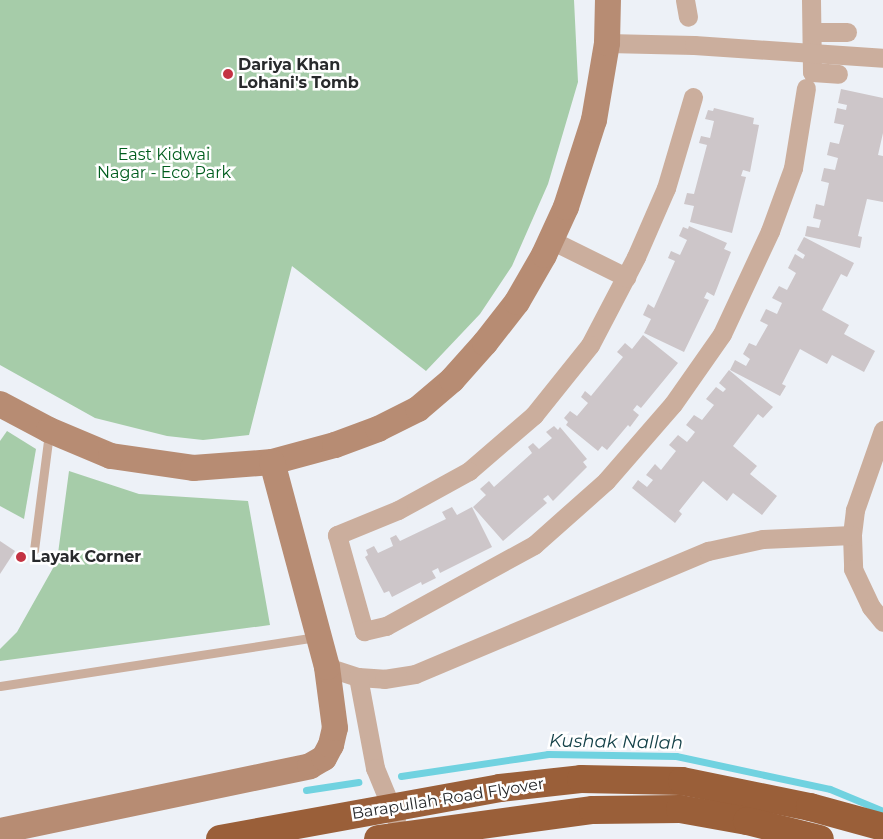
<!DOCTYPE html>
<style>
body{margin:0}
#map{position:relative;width:883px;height:839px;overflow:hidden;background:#edf1f7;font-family:Montserrat,sans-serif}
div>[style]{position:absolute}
.green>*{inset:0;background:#a6cca9}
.stream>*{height:7px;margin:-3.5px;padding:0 3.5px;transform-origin:3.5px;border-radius:3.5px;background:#70d2e0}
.building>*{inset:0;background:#cdc6c9}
.lane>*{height:9px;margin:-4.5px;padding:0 4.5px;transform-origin:4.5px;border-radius:4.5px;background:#cbae9d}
.street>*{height:19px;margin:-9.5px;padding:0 9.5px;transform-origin:9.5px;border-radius:9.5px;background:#cbae9d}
.secondary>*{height:26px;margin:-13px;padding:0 13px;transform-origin:13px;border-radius:13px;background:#b78c73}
.highway-bridge>*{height:28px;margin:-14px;padding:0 14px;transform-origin:14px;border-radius:14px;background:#9a5f39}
.dots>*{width:14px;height:14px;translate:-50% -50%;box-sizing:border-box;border:2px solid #fff;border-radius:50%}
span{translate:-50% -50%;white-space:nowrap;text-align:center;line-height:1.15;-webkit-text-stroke:5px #fff;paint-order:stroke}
.poi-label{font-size:16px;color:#282a2c;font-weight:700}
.left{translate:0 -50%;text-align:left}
.park-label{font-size:16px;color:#005d1e}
.street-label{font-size:16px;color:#282a2c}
.water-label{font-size:18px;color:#154249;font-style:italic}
</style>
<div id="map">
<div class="green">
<i style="clip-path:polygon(0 0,574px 0,578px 82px,548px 184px,512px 266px,480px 314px,426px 371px,292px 266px,249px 435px,203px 440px,167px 436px,95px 418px,0 365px)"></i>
<i style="clip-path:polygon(7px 431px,36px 449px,24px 519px,0 506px,0 441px)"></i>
<i style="clip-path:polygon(69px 471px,139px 494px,248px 501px,270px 625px,0 661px,0 649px,17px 632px,57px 561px)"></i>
</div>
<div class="stream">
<i style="left:401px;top:776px;width:149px;rotate:-8.5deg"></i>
<i style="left:548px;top:754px;width:128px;rotate:0.9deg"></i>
<i style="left:676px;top:756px;width:157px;rotate:12.1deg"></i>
<i style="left:830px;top:789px;width:57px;rotate:22.5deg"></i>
<i style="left:306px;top:790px;width:53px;rotate:-8.7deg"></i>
</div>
<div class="building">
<i style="clip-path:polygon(841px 89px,883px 98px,883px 133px,878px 155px,883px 156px,883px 202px,867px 199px,858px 236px,862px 237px,860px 248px,805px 236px,807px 226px,819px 228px,821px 220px,813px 218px,816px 204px,824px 206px,829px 183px,821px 181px,824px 168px,835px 170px,838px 158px,827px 155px,830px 142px,839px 144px,844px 125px,834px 123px,837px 108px,846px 110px,847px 105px,838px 103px)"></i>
<i style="clip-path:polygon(714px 108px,754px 118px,753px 124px,759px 125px,750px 172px,743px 170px,741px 176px,746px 177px,732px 233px,690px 222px,694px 206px,684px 204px,687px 193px,694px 194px,707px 145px,699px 143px,701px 136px,710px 138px,714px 121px,705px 119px,708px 110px,713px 111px)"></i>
<i style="clip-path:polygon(689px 226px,727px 243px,724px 249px,731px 252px,714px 296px,707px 292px,704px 298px,709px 300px,684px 352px,644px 333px,651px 319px,643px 315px,648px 304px,654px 308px,675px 261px,668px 258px,671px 251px,680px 255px,687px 240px,679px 236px,683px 227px,688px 229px)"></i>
<i style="clip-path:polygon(804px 237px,854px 263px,847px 277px,841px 274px,822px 310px,849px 325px,844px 334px,875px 351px,864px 372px,832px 355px,827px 364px,800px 349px,782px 384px,786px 386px,780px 396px,730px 370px,735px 360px,746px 366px,750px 359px,743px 354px,749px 343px,756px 346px,768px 325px,760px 321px,766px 309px,777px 314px,782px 303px,772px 298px,779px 286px,787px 290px,796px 273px,788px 268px,795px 254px,803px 259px,805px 255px,797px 250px)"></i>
<i style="clip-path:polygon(643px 335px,678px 363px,641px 408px,637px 405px,633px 410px,639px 415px,630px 427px,628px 425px,607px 450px,602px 446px,598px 451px,566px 425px,568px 422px,564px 418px,570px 411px,577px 416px,588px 403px,581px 397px,585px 391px,591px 396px,623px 357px,617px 352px,625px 343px,632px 349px)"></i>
<i style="clip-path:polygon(729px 370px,773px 407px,763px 418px,758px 414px,733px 446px,757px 466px,750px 474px,777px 496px,762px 515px,733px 493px,727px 501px,703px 481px,679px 511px,682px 514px,675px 523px,632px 488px,638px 480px,647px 487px,653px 480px,646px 475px,655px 464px,661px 470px,676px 451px,669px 445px,678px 435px,687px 442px,692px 436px,695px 432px,686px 425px,694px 415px,702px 420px,714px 405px,706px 399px,716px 387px,723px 392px,726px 389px,719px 383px)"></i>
<i style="clip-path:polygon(554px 426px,558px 430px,560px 427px,587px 459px,583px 462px,587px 467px,553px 501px,548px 495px,543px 499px,547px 503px,503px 541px,473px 507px,486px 495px,480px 489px,489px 481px,494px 487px,532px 453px,528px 447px,533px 443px,539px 449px,552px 438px,546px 432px)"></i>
<i style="clip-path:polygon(452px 507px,457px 515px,472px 507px,492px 547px,440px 573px,438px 568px,432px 571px,436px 578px,422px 585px,421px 582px,392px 597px,389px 591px,384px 593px,365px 557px,368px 555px,366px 550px,374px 546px,378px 553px,393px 546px,390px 538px,396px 535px,400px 541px,446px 519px,442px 512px)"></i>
<i style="clip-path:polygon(0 541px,15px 551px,0 574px)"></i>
</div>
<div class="lane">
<i style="left:34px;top:550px;width:118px;rotate:-82.7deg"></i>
<i style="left:0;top:686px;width:320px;rotate:-8.8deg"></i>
</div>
<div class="street">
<i style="left:685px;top:0;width:17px;rotate:80deg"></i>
<i style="left:811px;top:0;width:72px;rotate:89.2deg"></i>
<i style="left:812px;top:72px;width:26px;rotate:4deg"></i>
<i style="left:812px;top:32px;width:35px"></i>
<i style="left:607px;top:43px;width:87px;rotate:1.3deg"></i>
<i style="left:694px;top:45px;width:189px;rotate:3.9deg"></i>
<i style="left:693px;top:97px;width:95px;rotate:106.5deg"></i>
<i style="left:666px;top:188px;width:75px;rotate:113.5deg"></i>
<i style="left:636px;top:257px;width:99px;rotate:117.6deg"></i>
<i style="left:590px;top:345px;width:90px;rotate:128.7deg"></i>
<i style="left:534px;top:415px;width:86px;rotate:139.3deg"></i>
<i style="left:469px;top:471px;width:81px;rotate:151.2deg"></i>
<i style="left:398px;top:510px;width:66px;rotate:157.7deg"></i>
<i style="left:337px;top:535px;width:100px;rotate:74.3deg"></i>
<i style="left:364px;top:631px;width:23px;rotate:-13deg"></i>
<i style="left:386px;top:626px;width:169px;rotate:-28.7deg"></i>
<i style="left:534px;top:545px;width:96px;rotate:-41.6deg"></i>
<i style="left:606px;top:481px;width:102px;rotate:-49deg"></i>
<i style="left:673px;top:404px;width:85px;rotate:-55deg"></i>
<i style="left:722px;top:334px;width:114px;rotate:-65deg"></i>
<i style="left:770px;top:231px;width:67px;rotate:-69.9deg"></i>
<i style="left:793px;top:168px;width:81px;rotate:-80.8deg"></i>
<i style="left:551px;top:240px;width:84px;rotate:26.3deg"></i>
<i style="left:883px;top:430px;width:85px;rotate:109.3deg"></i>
<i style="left:855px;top:510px;width:25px;rotate:97deg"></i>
<i style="left:852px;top:535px;width:34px;rotate:88deg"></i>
<i style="left:853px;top:569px;width:42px;rotate:64.7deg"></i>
<i style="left:871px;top:607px;width:19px;rotate:51deg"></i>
<i style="left:327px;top:667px;width:33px;rotate:18deg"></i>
<i style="left:358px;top:677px;width:26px;rotate:4deg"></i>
<i style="left:384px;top:679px;width:31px;rotate:-9deg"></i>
<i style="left:415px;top:674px;width:318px;rotate:-22.8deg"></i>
<i style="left:708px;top:551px;width:56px;rotate:-12.3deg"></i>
<i style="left:763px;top:539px;width:89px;rotate:-2.6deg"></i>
<i style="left:358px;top:677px;width:93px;rotate:79.4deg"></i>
<i style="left:375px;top:768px;width:55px;rotate:67.6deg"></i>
</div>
<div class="secondary">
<i style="left:0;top:404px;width:55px;rotate:28deg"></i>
<i style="left:49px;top:430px;width:67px;rotate:22.8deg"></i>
<i style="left:111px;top:456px;width:83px;rotate:8.3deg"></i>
<i style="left:193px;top:468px;width:79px;rotate:-4.3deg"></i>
<i style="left:272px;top:462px;width:65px;rotate:-15.1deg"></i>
<i style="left:335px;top:445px;width:46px;rotate:-20.4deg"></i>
<i style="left:378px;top:429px;width:45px;rotate:-26.6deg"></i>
<i style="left:418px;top:409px;width:45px;rotate:-40.5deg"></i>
<i style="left:452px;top:380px;width:50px;rotate:-48.3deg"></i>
<i style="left:485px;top:343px;width:52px;rotate:-52deg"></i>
<i style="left:517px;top:302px;width:54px;rotate:-60.1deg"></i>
<i style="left:544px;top:255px;width:53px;rotate:-65.4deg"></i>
<i style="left:566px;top:207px;width:91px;rotate:-72.2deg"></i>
<i style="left:594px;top:120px;width:78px;rotate:-80.4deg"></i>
<i style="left:607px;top:43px;width:43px;rotate:-88.7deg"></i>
<i style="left:0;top:831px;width:317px;rotate:-11.8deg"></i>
<i style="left:310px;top:766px;width:16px;rotate:-30deg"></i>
<i style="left:324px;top:758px;width:15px;rotate:-62deg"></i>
<i style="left:331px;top:745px;width:17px;rotate:-77deg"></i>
<i style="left:335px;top:728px;width:62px;rotate:-97.5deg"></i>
<i style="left:327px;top:667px;width:212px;rotate:-105deg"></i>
</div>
<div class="highway-bridge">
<i style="left:220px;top:839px;width:285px;rotate:-10.3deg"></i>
<i style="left:500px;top:788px;width:81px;rotate:-6.3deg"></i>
<i style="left:581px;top:779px;width:101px;rotate:1.1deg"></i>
<i style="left:682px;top:781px;width:131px;rotate:11.5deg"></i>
<i style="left:810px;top:807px;width:76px;rotate:15.3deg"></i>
<i style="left:378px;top:839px;width:217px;rotate:-7.7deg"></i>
<i style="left:593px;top:810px;width:87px;rotate:-0.7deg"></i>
<i style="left:680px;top:809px;width:68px;rotate:10.2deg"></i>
<i style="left:747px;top:821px;width:75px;rotate:13.9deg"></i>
</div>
<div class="dots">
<i style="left:228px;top:74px;background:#c43343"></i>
<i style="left:21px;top:557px;background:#c43343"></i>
</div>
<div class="poi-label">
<span class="left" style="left:238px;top:74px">Dariya Khan<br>Lohani's Tomb</span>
<span class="left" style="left:31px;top:557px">Layak Corner</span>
</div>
<div class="park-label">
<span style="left:164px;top:164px">East Kidwai<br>Nagar - Eco Park</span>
</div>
<div class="street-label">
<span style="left:448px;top:799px;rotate:-9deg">Barapullah Road Flyover</span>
</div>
<div class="water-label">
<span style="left:616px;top:742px;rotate:1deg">Kushak Nallah</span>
</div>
</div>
